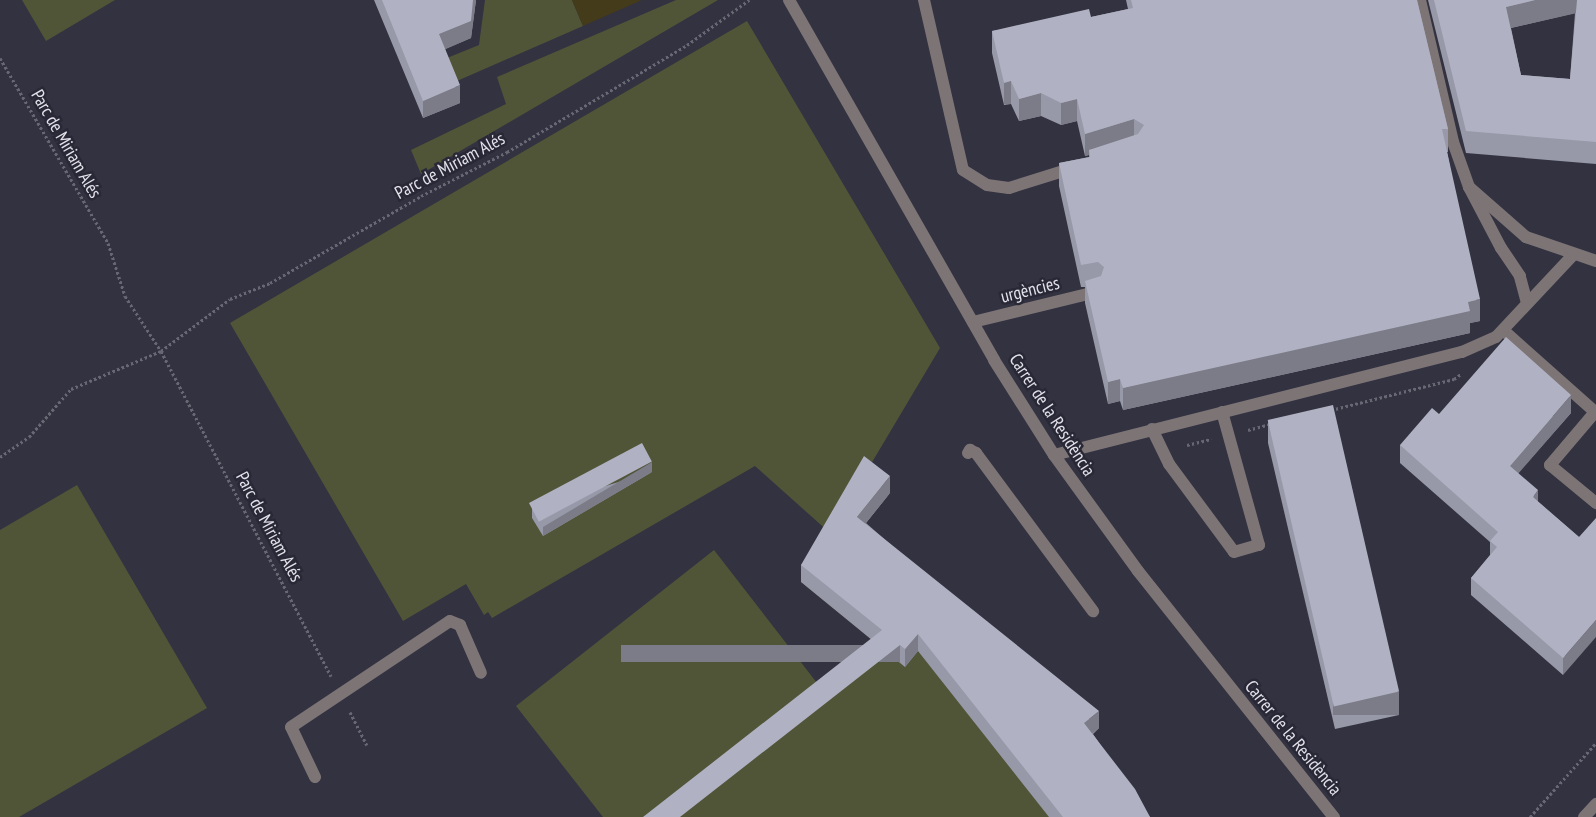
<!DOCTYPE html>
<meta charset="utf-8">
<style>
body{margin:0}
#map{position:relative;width:1596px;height:817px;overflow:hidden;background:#333240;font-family:"PT Sans Narrow",sans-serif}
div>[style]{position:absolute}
.green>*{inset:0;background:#505538}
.sand>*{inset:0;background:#443b1b}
.path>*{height:3px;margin-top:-1.5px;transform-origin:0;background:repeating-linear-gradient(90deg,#686774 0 2.5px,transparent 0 5px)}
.minor>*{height:12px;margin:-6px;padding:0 6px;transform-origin:6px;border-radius:6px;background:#7d7476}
.wall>*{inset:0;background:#9798a8}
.shaded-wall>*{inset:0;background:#7b7c88;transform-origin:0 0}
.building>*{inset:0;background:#b0b1c3;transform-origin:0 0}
span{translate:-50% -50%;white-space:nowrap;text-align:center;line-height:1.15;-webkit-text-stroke:5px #292836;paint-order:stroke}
.street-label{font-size:18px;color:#e3e2eb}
</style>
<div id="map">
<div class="green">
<i style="clip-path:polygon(22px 0,115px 0,46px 41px)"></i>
<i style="clip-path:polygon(485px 0,572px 0,583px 26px,457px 81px,447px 58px,479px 45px)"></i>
<i style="clip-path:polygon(676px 0,718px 0,421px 174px,411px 150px,506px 104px,497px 77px)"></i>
<i style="clip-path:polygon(747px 21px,940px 348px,865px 474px,890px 493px,857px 534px,1099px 728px,1085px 740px,1141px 817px,603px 817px,516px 706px,714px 550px,817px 683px,872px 640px,801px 582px,830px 533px,755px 466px,492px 618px,488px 612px,484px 615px,466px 584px,403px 621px,230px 323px)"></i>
<i style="clip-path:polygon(77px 485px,207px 708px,19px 817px,0 817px,0 530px)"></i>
</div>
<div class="sand">
<i style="clip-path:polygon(572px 0,642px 0,583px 26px)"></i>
</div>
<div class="path">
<i style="left:0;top:58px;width:214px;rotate:59.7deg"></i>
<i style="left:108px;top:243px;width:56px;rotate:72.2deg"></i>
<i style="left:125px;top:296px;width:66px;rotate:56.8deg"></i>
<i style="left:161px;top:351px;width:367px;rotate:62.4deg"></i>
<i style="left:1331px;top:410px;width:127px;rotate:-14.1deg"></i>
<i style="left:1454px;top:379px;width:9px;rotate:-36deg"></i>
<i style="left:1248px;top:430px;width:24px;rotate:-15deg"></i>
<i style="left:1187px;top:445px;width:25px;rotate:-14deg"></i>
<i style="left:0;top:457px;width:35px;rotate:-35deg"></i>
<i style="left:29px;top:437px;width:64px;rotate:-48.8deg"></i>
<i style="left:71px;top:389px;width:98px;rotate:-22.9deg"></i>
<i style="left:161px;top:351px;width:86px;rotate:-37deg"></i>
<i style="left:230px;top:299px;width:43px;rotate:-21.8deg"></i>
<i style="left:270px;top:283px;width:174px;rotate:-29.9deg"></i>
<i style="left:421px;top:196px;width:97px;rotate:-27.1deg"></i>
<i style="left:507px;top:152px;width:209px;rotate:-30.7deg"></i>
<i style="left:687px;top:45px;width:77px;rotate:-36deg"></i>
<i style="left:350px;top:712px;width:37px;rotate:63deg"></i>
<i style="left:1530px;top:817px;width:99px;rotate:-48.3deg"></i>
</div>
<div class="minor">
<i style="left:789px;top:0;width:414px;rotate:60.3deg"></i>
<i style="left:994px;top:360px;width:112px;rotate:57.7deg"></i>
<i style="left:1054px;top:455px;width:143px;rotate:54.1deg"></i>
<i style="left:1138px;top:571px;width:315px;rotate:51.5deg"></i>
<i style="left:924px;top:0;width:174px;rotate:77.1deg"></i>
<i style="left:963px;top:170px;width:28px;rotate:32deg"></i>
<i style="left:987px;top:185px;width:22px;rotate:8deg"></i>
<i style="left:1009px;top:188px;width:67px;rotate:-17.4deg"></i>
<i style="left:1420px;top:0;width:146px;rotate:76.9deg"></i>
<i style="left:1453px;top:142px;width:48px;rotate:70.4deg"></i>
<i style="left:1527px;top:303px;width:28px;rotate:-105deg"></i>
<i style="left:1520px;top:276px;width:34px;rotate:-124deg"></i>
<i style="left:1501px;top:248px;width:69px;rotate:-117.7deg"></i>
<i style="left:1469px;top:187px;width:76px;rotate:41.3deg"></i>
<i style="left:1526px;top:237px;width:74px;rotate:18.9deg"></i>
<i style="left:973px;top:322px;width:127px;rotate:-13.7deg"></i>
<i style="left:1503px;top:330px;width:123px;rotate:41.7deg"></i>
<i style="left:1596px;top:411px;width:71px;rotate:130.4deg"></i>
<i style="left:1550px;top:465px;width:60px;rotate:39.6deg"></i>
<i style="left:1152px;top:429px;width:39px;rotate:64deg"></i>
<i style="left:1169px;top:464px;width:109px;rotate:53.5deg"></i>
<i style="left:1234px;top:552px;width:26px;rotate:-16deg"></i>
<i style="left:1259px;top:545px;width:138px;rotate:-105.5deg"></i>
<i style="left:968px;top:453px;width:4px;rotate:-56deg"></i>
<i style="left:970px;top:450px;width:7px;rotate:27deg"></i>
<i style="left:976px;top:453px;width:197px;rotate:53.5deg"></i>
<i style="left:1054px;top:455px;width:421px;rotate:-14.2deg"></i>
<i style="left:1462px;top:352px;width:37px;rotate:-24deg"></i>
<i style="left:1496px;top:337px;width:112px;rotate:-46.8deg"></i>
<i style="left:315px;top:777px;width:55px;rotate:-115.6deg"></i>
<i style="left:291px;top:727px;width:191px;rotate:-33.7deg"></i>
<i style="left:450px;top:621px;width:11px;rotate:22deg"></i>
<i style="left:460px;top:625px;width:52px;rotate:66.4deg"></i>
<i style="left:1584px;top:817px;width:18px;rotate:-47deg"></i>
</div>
<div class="wall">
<i style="clip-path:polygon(374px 0,476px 0,471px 38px,445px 49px,460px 103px,423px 118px)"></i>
<i style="clip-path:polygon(1126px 0,1417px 0,1448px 129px,1448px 152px,1447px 152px,1480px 321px,1470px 323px,1470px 333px,1123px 410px,1120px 401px,1108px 404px,1085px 303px,1085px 287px,1081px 287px,1059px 186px,1059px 163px,1089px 157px,1089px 155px,1085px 156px,1077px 121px,1061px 125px,1041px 116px,1019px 121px,1011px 104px,1004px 105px,992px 53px,992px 31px,1091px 17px,1128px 9px)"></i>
<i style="clip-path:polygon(evenodd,1428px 0,1596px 0,1596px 164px,1466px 153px,1428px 0,1575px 13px,1570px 79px,1521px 75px,1511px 28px,1575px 13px)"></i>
<i style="clip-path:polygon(1571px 413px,1518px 473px,1538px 502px,1579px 537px,1563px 675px,1471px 595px,1471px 578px,1490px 555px,1490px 542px,1400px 463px,1400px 445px)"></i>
<i style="clip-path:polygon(1268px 420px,1399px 715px,1335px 729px,1268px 443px)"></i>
<i style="clip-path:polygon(652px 472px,543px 536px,532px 518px,532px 508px)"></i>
<i style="clip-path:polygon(890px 493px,866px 523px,1099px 728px,1093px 734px,1150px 817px,1049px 817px,918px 651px,905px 667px,801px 582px,801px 565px)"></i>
</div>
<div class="shaded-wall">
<i style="clip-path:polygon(473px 0,476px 0,471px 38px,439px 52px,439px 34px)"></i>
<i style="clip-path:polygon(1535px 0,1577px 0,1577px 13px,1506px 29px,1506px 7px)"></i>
<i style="left:1011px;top:81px;width:23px;height:7px;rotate:90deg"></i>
<i style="clip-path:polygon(460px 85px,460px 103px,423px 118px,423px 101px)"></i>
<i style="clip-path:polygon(1041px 93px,1041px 116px,1019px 121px,1019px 99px)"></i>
<i style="clip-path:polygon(1077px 99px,1077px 121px,1061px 125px,1061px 103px)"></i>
<i style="clip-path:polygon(1134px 119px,1134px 141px,1089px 150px,1089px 155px,1085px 156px,1085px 134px)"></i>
<i style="clip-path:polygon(1480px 299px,1480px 321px,1470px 323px,1470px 333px,1123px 410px,1123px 388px)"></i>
<i style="clip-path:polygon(1120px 379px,1120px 401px,1108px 404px,1108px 382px)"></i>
<i style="clip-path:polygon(1571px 395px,1571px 413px,1510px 483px,1510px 466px)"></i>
<i style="clip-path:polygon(652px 462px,652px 472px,543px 536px,543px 527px)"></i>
<i style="clip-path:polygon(890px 476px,890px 493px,857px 534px,857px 517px)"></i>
<i style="clip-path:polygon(1538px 490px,1538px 508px,1533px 497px)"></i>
<i style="clip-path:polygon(1596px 620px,1596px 637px,1563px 675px,1563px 658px)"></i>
<i style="clip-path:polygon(918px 634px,918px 651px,905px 667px,905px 649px)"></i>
<i style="left:900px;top:645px;width:17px;height:279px;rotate:90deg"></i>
<i style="left:1399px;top:692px;width:23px;height:66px;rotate:90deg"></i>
<i style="clip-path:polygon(1099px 711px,1099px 728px,1084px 740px,1084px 723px)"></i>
</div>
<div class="building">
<i style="clip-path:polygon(382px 0,473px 0,471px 21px,439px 34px,460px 85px,423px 101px)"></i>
<i style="clip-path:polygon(1131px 0,1417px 0,1448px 129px,1442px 129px,1480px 299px,1468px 302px,1470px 311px,1123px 388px,1120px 379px,1108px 382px,1085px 281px,1101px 276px,1104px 267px,1098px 262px,1081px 265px,1059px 163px,1090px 157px,1089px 150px,1138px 134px,1144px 125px,1134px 119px,1085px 134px,1077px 99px,1061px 103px,1041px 93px,1019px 99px,1011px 81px,1004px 83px,992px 31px,1089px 9px,1091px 17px,1133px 8px)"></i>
<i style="clip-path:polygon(1434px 0,1535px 0,1506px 7px,1521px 75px,1570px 79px,1577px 0,1596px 0,1596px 142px,1466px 131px)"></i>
<i style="clip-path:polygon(1506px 337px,1571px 395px,1510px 466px,1538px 490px,1533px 497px,1579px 537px,1596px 518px,1596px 620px,1563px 658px,1471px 578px,1497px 547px,1490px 541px,1498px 532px,1400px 445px,1432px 408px,1439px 414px)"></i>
<i style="left:1333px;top:405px;width:294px;height:67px;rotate:77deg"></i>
<i style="left:642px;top:443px;width:21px;height:128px;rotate:62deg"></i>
<i style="clip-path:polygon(864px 456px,890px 476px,857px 517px,1099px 711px,1084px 723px,1135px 789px,1150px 817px,1063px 817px,918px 634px,905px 649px,900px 645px,680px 817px,643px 817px,882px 630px,801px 565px)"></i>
</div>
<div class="street-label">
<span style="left:66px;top:144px;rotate:60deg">Parc de Miriam Alés</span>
<span style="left:450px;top:166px;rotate:-28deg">Parc de Miriam Alés</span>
<span style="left:1030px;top:290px;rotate:-14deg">urgències</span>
<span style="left:1052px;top:415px;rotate:57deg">Carrer de la Residència</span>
<span style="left:269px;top:527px;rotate:62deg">Parc de Miriam Alés</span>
<span style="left:1293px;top:738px;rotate:51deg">Carrer de la Residència</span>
</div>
</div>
